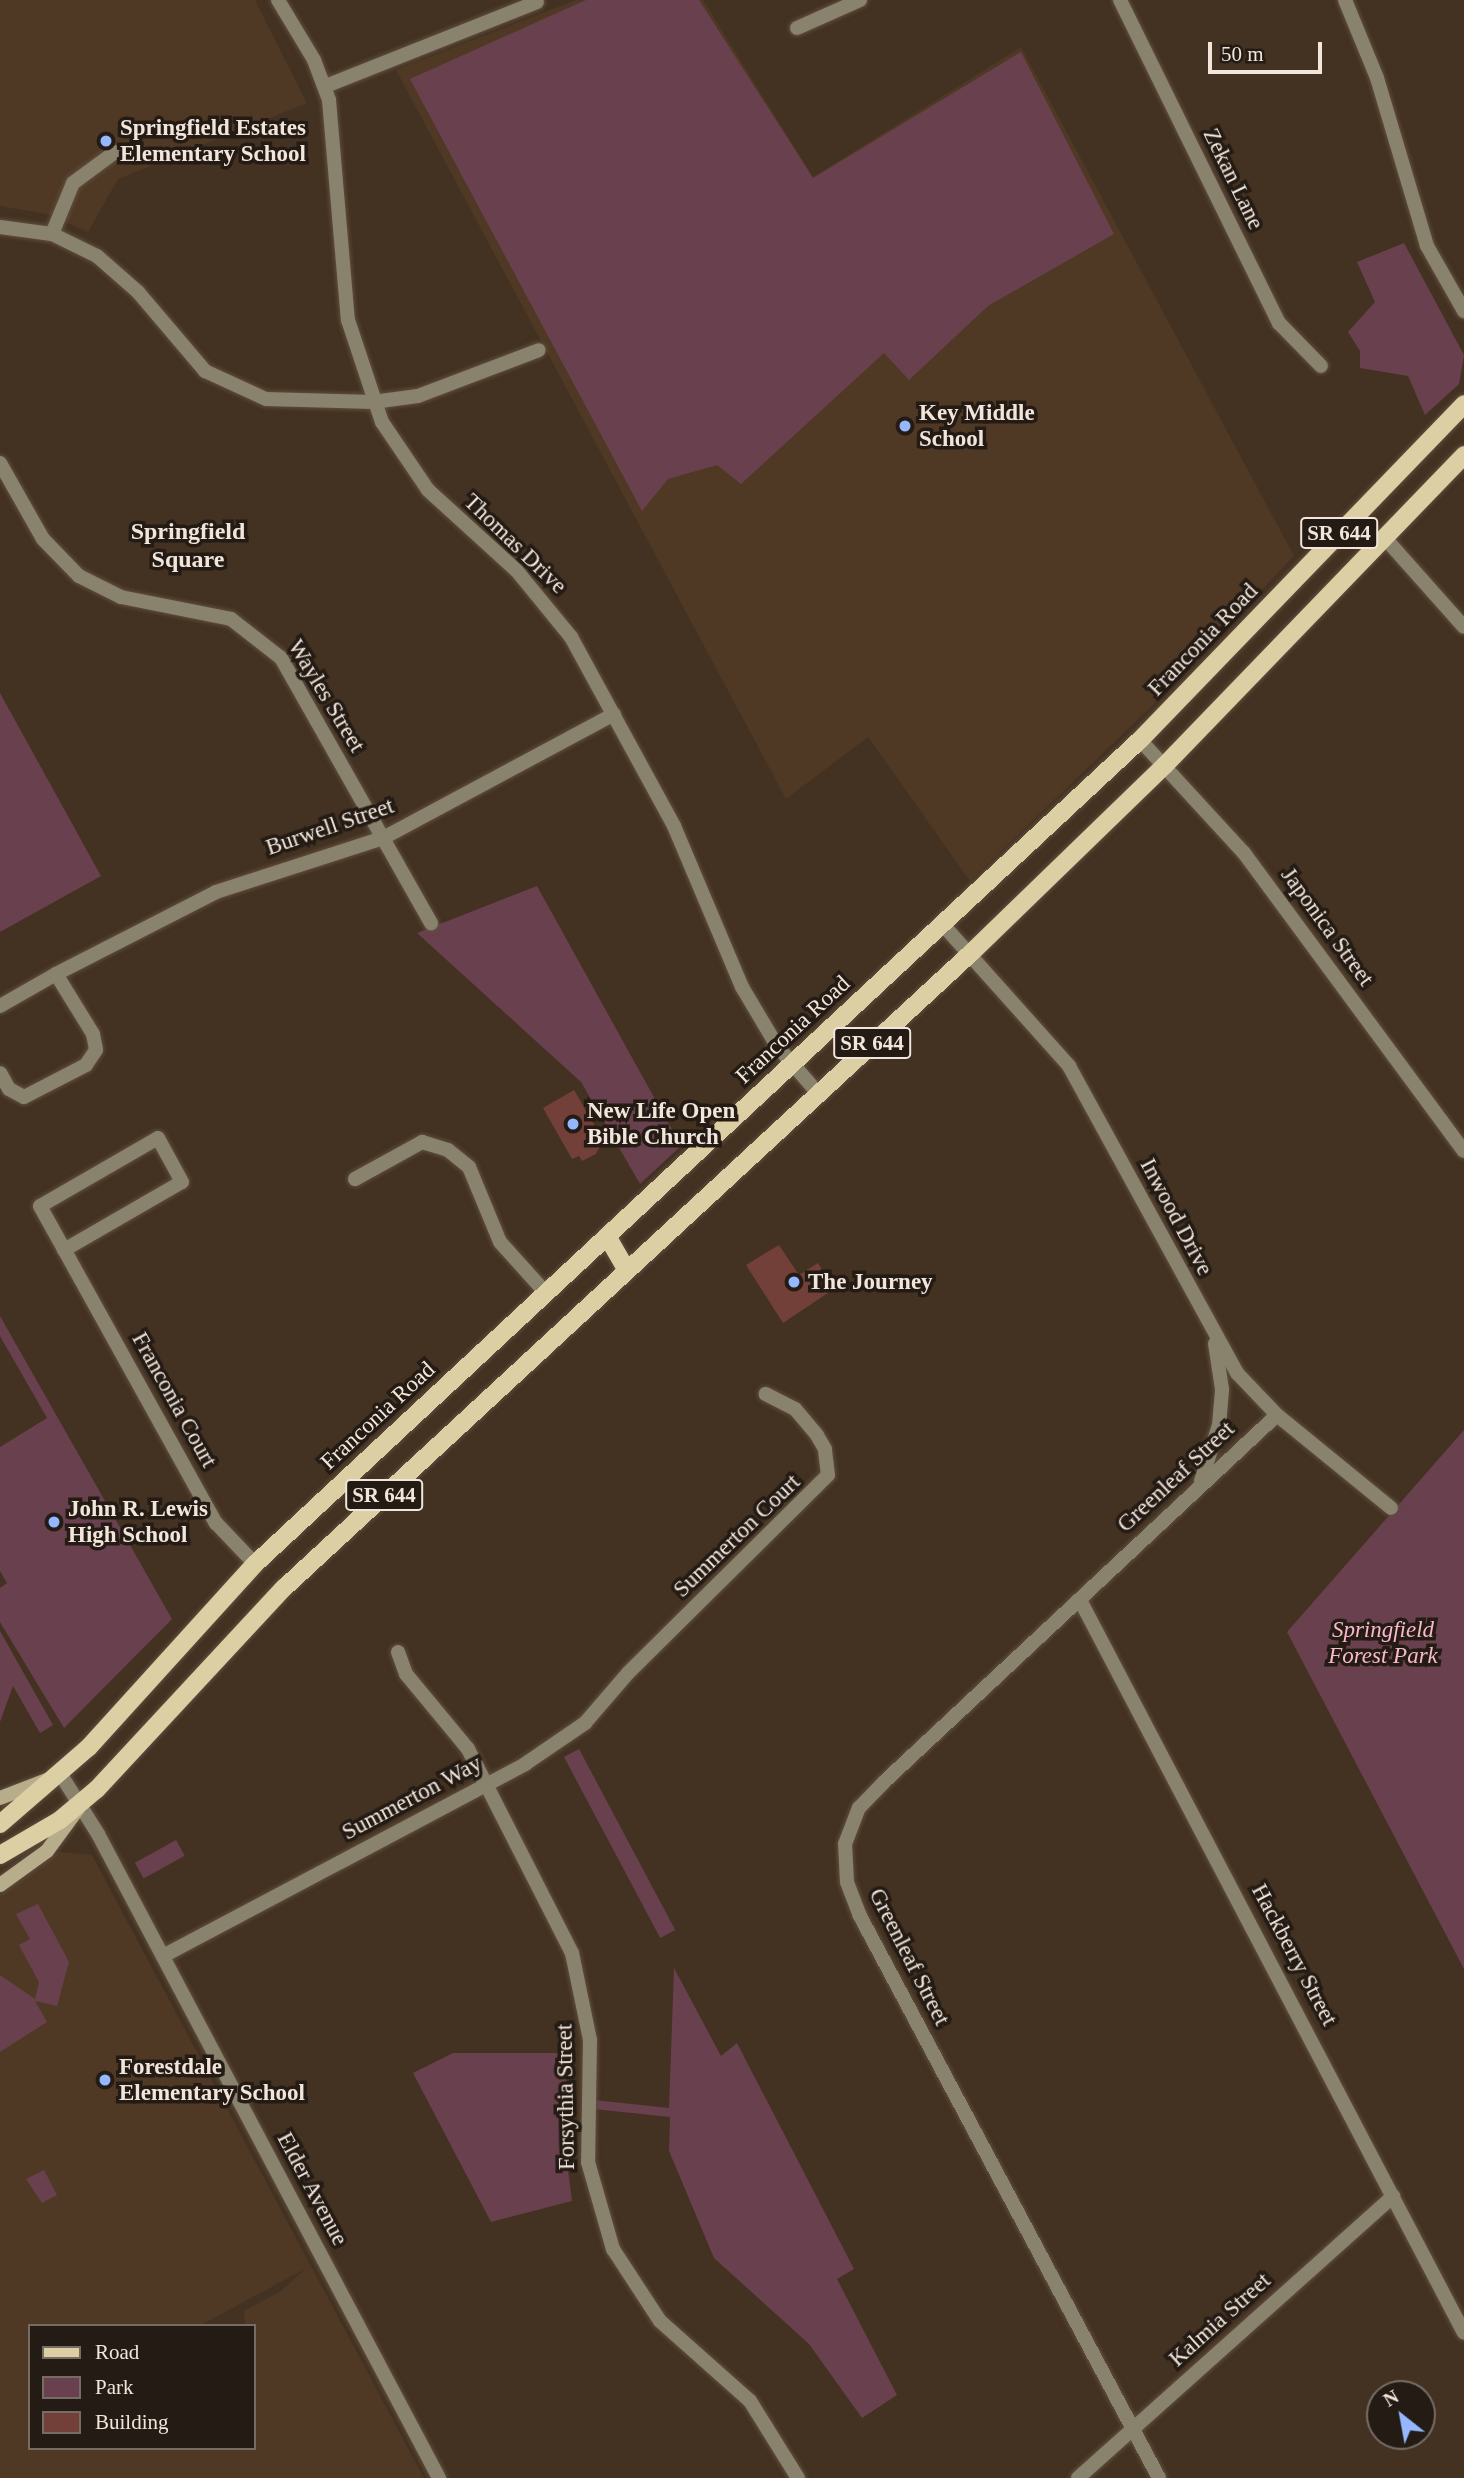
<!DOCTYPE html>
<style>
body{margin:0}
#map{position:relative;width:1464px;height:2478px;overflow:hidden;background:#433121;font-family:Georgia,serif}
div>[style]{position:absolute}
.built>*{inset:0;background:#4f3924}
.green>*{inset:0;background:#69404e;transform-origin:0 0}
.building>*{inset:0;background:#724038}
.roads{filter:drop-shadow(0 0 2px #5f4e3f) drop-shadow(0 0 2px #5f4e3f)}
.minor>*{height:14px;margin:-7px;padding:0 7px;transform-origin:7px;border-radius:7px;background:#89826d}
.secondary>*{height:14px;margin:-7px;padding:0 7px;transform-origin:7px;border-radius:7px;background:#b8ad8b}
.primary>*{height:18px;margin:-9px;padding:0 9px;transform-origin:9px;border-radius:9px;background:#dccfa3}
.dots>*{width:19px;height:19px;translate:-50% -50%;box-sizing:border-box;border:4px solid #231b14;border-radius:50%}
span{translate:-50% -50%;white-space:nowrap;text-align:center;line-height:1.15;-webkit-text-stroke:7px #231b14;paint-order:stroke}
.shield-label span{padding:2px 5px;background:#231b14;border:2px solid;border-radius:5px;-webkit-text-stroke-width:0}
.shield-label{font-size:21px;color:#f2e6dc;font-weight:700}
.poi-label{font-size:23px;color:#f2e6dc;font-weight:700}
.left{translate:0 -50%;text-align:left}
.street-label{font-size:23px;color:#f2e6dc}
.park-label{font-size:23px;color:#fab8cd;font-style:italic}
.neighbourhood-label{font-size:24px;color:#f2e6dc;font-weight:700}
.legend{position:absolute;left:28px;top:2324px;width:228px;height:126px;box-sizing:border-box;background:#231b14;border:2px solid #766c64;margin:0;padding:9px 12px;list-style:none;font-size:21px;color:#f2e6dc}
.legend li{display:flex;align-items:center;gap:14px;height:35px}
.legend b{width:35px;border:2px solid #766c64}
.north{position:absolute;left:1366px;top:2380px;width:70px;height:70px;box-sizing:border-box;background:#231b14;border:2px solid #766c64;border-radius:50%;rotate:329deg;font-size:19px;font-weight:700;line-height:28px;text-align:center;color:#f2e6dc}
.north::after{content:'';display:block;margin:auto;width:24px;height:32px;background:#94b7fd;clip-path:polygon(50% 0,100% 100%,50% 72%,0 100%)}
.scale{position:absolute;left:1208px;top:42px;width:114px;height:32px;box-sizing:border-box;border:4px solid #f2e6dc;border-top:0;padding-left:9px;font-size:21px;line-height:24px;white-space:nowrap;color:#f2e6dc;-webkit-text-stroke:5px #231b14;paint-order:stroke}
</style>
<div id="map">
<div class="built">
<i style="clip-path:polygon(0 0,255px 0,307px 103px,118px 179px,88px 232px,47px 214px,0 206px)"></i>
<i style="clip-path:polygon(576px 0,703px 0,813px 177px,1021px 47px,1294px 556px,1150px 708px,970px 881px,868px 737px,786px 799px,396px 70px)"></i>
<i style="clip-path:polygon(evenodd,59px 1852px,92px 1855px,424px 2478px,0 2478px,0 1894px,59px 1852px,305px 2269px,281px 2291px,244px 2311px,245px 2326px,254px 2326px,254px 2448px,30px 2448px,30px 2326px,199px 2326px,305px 2269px)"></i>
</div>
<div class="green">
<i style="clip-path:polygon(586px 0,699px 0,813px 178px,1021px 52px,1114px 234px,988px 306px,909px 380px,884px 353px,741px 484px,717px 465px,668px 479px,642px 511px,410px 79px)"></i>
<i style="clip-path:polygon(1404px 243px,1464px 355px,1459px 384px,1425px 415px,1408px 376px,1360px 368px,1360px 351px,1348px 332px,1375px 302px,1357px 262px)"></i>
<i style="clip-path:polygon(0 693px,101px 876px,0 932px)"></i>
<i style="clip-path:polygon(537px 886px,681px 1146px,640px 1184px,581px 1082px,417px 933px)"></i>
<i style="clip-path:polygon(0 1316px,172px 1619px,64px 1728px,0 1622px,0 1588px,7px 1583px,0 1571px,0 1447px,47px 1418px,0 1336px)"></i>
<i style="clip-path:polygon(1464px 1430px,1464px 1969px,1287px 1632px)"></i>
<i style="clip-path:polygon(0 1631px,53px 1725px,40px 1733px,13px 1686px,0 1722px)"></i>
<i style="left:579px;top:1749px;width:205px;height:17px;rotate:62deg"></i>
<i style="left:176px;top:1840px;width:18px;height:47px;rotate:61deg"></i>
<i style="clip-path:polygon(38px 1904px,69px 1962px,57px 2006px,35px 2001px,47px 2022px,0 2052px,0 1975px,35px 1999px,39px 1982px,19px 1945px,30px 1939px,16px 1914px)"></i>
<i style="clip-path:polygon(674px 1968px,721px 2056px,737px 2043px,854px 2269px,837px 2279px,897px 2395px,862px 2418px,809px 2344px,714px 2258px,669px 2151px,670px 2117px,594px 2109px,594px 2100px,669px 2108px)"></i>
<i style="clip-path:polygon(453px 2053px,568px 2053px,563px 2131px,572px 2201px,491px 2222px,413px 2073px)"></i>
<i style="clip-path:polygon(44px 2170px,57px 2195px,42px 2203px,26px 2179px)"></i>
</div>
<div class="building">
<i style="clip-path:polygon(574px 1090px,603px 1140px,596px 1154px,582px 1161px,579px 1156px,572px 1159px,543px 1108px)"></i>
<i style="clip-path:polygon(779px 1245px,799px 1275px,818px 1263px,834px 1289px,783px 1323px,746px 1265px)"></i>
</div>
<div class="roads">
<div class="minor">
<i style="left:278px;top:0;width:70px;rotate:59deg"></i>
<i style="left:314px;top:60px;width:43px;rotate:69.4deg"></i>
<i style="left:329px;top:100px;width:221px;rotate:85.1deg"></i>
<i style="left:348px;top:320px;width:108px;rotate:71.6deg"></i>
<i style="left:382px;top:422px;width:82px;rotate:55.9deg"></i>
<i style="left:428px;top:490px;width:120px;rotate:42.3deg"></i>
<i style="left:517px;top:571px;width:85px;rotate:50.7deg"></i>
<i style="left:571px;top:637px;width:215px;rotate:61.4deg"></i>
<i style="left:674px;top:826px;width:175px;rotate:67.1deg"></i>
<i style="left:742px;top:987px;width:69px;rotate:59.3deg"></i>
<i style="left:777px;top:1046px;width:61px;rotate:49deg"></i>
<i style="left:1120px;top:0;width:360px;rotate:63.8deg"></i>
<i style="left:1279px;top:323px;width:60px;rotate:45.7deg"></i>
<i style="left:1345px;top:0;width:84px;rotate:67.7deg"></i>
<i style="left:1377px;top:78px;width:175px;rotate:73.4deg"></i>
<i style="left:1427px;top:246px;width:75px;rotate:60.4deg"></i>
<i style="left:797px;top:28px;width:69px;rotate:-24deg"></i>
<i style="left:326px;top:86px;width:227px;rotate:-21.7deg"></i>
<i style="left:0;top:227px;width:52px;rotate:7.7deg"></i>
<i style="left:52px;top:234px;width:50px;rotate:26.1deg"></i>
<i style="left:97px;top:256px;width:55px;rotate:41.3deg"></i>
<i style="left:138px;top:292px;width:104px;rotate:49.7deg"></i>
<i style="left:205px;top:371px;width:67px;rotate:24.7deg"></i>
<i style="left:266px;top:399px;width:107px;rotate:1.6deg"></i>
<i style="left:373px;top:402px;width:45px;rotate:-7.6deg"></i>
<i style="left:418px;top:396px;width:129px;rotate:-20.8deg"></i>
<i style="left:52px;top:234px;width:55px;rotate:-67.6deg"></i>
<i style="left:73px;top:183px;width:52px;rotate:-36.4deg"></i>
<i style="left:0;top:463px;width:87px;rotate:60.5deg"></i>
<i style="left:43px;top:539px;width:52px;rotate:45.8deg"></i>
<i style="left:79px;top:576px;width:47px;rotate:26.6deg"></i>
<i style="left:121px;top:597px;width:112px;rotate:11.3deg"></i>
<i style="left:231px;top:619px;width:63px;rotate:38deg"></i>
<i style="left:281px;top:658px;width:305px;rotate:60.5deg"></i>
<i style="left:1384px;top:537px;width:120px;rotate:48.4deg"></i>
<i style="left:1140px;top:740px;width:154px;rotate:47.4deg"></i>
<i style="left:1244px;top:853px;width:370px;rotate:53.6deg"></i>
<i style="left:944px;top:926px;width:188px;rotate:48.2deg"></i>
<i style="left:1069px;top:1066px;width:350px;rotate:61.3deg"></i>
<i style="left:1237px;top:1373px;width:58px;rotate:46.4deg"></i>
<i style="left:1277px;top:1415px;width:147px;rotate:39.2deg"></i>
<i style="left:56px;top:974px;width:180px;rotate:-27.1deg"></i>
<i style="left:216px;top:892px;width:176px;rotate:-17.9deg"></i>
<i style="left:383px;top:838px;width:262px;rotate:-28.2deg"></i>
<i style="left:0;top:1006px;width:64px;rotate:-29.7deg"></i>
<i style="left:56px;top:974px;width:70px;rotate:58.3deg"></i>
<i style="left:93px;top:1034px;width:16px;rotate:79deg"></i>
<i style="left:96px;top:1050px;width:18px;rotate:124deg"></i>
<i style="left:86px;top:1065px;width:70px;rotate:152.7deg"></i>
<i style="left:24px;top:1097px;width:17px;rotate:-152deg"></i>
<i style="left:9px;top:1089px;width:18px;rotate:-119deg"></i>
<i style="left:355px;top:1179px;width:77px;rotate:-28.9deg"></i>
<i style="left:422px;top:1142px;width:27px;rotate:17deg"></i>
<i style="left:448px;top:1150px;width:27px;rotate:39deg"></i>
<i style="left:469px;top:1167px;width:81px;rotate:67.5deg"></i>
<i style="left:500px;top:1242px;width:69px;rotate:48deg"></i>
<i style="left:64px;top:1250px;width:136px;rotate:-30deg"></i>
<i style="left:182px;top:1182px;width:50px;rotate:-118.6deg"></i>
<i style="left:158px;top:1138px;width:136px;rotate:150deg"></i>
<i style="left:40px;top:1206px;width:363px;rotate:61deg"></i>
<i style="left:216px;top:1523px;width:57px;rotate:46.4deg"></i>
<i style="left:1201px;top:1481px;width:59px;rotate:-72.2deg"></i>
<i style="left:1219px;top:1425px;width:36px;rotate:-85deg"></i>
<i style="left:1222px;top:1389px;width:46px;rotate:-98.8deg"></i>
<i style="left:1080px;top:1600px;width:827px;rotate:62.35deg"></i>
<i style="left:398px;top:1652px;width:23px;rotate:70deg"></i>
<i style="left:406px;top:1674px;width:97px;rotate:50.4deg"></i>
<i style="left:468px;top:1749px;width:229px;rotate:63deg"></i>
<i style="left:572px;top:1953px;width:89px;rotate:78.3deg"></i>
<i style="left:590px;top:2040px;width:122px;rotate:90.9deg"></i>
<i style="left:588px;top:2162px;width:91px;rotate:74deg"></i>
<i style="left:613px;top:2249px;width:86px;rotate:56.9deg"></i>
<i style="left:660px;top:2321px;width:120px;rotate:41.6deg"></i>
<i style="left:750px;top:2401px;width:91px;rotate:58.1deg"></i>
<i style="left:61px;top:1775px;width:70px;rotate:57.9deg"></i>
<i style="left:98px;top:1834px;width:729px;rotate:62.1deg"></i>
<i style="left:163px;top:1956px;width:410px;rotate:-27.9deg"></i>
<i style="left:525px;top:1764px;width:73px;rotate:-34.3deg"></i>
<i style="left:585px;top:1723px;width:66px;rotate:-49.3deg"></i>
<i style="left:628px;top:1673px;width:281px;rotate:-44.7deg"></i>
<i style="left:828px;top:1475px;width:26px;rotate:-97deg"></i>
<i style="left:825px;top:1449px;width:16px;rotate:-120deg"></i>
<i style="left:817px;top:1435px;width:34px;rotate:-130deg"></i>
<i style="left:795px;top:1409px;width:33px;rotate:-153deg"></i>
<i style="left:1078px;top:2478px;width:423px;rotate:-41.8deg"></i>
<i style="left:1159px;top:2478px;width:637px;rotate:-118.01deg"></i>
<i style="left:860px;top:1916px;width:36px;rotate:-111deg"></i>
<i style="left:847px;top:1882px;width:38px;rotate:-93deg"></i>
<i style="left:845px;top:1844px;width:39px;rotate:-69deg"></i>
<i style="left:859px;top:1808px;width:37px;rotate:-46deg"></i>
<i style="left:885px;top:1781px;width:536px;rotate:-43.04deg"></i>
</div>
<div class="secondary">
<i style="left:0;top:1798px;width:50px;rotate:-21deg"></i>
<i style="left:0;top:1885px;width:58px;rotate:-35.9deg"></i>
<i style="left:47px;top:1851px;width:52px;rotate:-53.6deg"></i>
</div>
<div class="primary">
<i style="left:607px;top:1236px;width:39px;rotate:60deg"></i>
<i style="left:0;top:1824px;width:118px;rotate:-40.9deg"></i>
<i style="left:89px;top:1747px;width:247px;rotate:-47.8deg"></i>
<i style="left:255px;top:1564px;width:1209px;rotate:-42.96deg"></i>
<i style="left:1140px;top:740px;width:467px;rotate:-46deg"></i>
<i style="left:0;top:1855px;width:69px;rotate:-30.3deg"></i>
<i style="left:60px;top:1820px;width:48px;rotate:-40deg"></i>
<i style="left:97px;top:1789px;width:275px;rotate:-47.1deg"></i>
<i style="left:284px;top:1588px;width:936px;rotate:-42.75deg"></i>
<i style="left:971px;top:953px;width:270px;rotate:-44.1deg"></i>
<i style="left:1165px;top:765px;width:431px;rotate:-46deg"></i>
</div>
</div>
<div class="dots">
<i style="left:106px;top:141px;background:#94b7fd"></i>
<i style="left:905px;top:426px;background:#94b7fd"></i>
<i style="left:573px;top:1124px;background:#94b7fd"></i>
<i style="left:794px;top:1282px;background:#94b7fd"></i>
<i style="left:54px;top:1522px;background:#94b7fd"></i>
<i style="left:105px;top:2080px;background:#94b7fd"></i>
</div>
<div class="shield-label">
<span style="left:1339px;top:533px">SR 644</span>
<span style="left:872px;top:1043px">SR 644</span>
<span style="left:384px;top:1495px">SR 644</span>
</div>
<div class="poi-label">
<span class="left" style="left:120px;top:141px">Springfield Estates<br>Elementary School</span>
<span class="left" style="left:919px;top:426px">Key Middle<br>School</span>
<span class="left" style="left:587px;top:1124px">New Life Open<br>Bible Church</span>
<span class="left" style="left:808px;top:1282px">The Journey</span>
<span class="left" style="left:68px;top:1522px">John R. Lewis<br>High School</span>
<span class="left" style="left:119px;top:2080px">Forestdale<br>Elementary School</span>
</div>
<div class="street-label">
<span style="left:1233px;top:179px;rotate:64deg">Zekan Lane</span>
<span style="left:515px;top:544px;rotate:44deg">Thomas Drive</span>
<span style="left:1203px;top:640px;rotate:-46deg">Franconia Road</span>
<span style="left:326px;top:696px;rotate:59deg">Wayles Street</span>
<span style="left:330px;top:827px;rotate:-19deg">Burwell Street</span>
<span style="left:1327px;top:927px;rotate:54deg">Japonica Street</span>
<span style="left:793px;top:1030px;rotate:-43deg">Franconia Road</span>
<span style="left:1176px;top:1217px;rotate:62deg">Inwood Drive</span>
<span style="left:174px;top:1400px;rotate:61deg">Franconia Court</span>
<span style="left:378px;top:1416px;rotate:-43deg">Franconia Road</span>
<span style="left:1176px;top:1477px;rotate:-43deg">Greenleaf Street</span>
<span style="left:737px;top:1536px;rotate:-44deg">Summerton Court</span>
<span style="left:412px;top:1798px;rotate:-28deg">Summerton Way</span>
<span style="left:1294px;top:1955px;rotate:62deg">Hackberry Street</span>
<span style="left:909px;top:1957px;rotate:63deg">Greenleaf Street</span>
<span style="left:566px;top:2097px;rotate:-91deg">Forsythia Street</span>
<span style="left:312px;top:2189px;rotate:62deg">Elder Avenue</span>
<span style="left:1220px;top:2320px;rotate:-42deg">Kalmia Street</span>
</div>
<div class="park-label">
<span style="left:1383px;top:1643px">Springfield<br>Forest Park</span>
</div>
<div class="neighbourhood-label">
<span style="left:188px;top:546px">Springfield<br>Square</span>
</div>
<ul class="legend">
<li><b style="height:9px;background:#dccfa3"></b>Road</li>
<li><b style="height:19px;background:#69404e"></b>Park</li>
<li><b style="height:19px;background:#724038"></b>Building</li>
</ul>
<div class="north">N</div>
<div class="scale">50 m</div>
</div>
